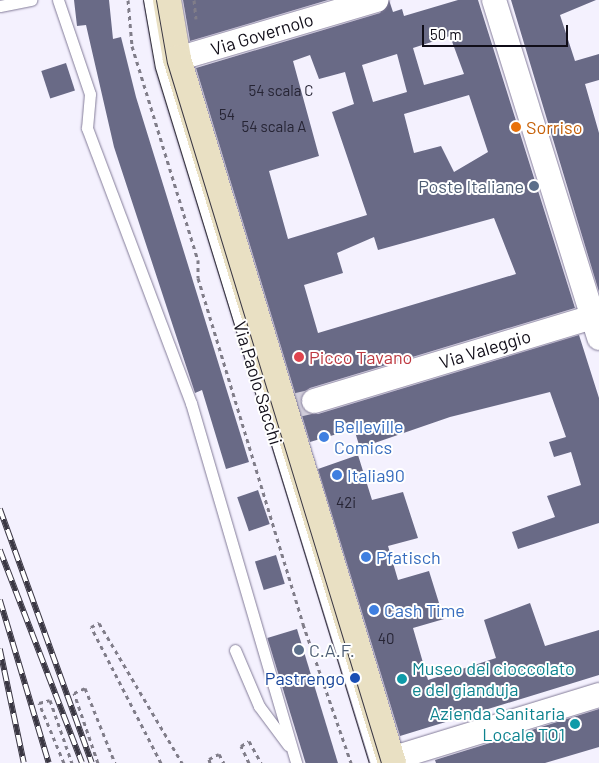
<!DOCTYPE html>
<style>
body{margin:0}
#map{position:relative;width:599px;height:763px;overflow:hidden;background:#f4f1fe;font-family:Barlow,sans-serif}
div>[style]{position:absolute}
.building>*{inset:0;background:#696a86;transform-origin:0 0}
.street-tunnel>*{height:24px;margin-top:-12px;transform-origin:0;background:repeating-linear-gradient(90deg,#d2cfdc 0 24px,transparent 0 36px)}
.path>*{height:3px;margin-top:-1.5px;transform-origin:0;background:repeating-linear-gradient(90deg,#807d89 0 4px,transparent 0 8px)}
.roads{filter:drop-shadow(0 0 1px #827b98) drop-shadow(0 0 1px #827b98)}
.lane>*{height:11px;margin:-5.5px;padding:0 5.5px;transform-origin:5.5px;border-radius:5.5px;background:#fff}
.street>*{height:24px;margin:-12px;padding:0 12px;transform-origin:12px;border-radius:12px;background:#fff}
.secondary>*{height:28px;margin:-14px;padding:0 14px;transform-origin:14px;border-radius:14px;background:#e9e0c3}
.tram>*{height:1px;margin:-0.5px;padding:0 0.5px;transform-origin:0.5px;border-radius:0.5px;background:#3a3743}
.rail>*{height:5.5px;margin-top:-2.75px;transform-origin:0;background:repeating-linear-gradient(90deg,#fff 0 11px,#3a3743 0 22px);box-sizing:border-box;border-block:1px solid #3a3743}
.dots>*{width:14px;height:14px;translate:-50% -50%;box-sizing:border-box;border:2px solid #fff;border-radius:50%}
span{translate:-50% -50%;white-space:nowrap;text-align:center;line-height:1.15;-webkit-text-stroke:4px #fff;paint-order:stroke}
.number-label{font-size:15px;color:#262434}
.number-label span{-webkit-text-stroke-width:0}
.street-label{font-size:18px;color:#100d18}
.food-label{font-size:18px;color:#c56008}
.left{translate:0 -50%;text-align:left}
.service-label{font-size:18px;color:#4e5e75}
.right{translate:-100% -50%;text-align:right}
.health-label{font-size:18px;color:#be3a42}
.shop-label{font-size:18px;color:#366cbe}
.culture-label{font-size:18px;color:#0d838f}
.transit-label{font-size:18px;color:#164399}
.scale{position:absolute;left:422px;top:25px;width:146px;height:22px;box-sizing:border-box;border:2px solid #100d18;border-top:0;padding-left:6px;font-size:15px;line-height:18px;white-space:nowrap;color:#100d18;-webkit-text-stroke:4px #fff;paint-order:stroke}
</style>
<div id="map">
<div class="building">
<i style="clip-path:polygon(74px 0,109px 0,113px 39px,121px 37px,136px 97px,249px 462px,226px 469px,202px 390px,195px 393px,114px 147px,86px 25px,77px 26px)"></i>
<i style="clip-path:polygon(183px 0,328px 0,190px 41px)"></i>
<i style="clip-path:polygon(evenodd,389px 0,393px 12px,402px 9px,404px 16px,458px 0,478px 0,575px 308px,310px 388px,304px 392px,301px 404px,305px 411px,318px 414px,579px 335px,599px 398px,599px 523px,518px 549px,512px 532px,555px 517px,547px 496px,581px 485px,571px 452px,554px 457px,549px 442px,566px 437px,550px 392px,450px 417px,360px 448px,354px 429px,310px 442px,196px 68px,380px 13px,389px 0,450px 36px,464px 74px,424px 85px,413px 48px,450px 36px,389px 0,397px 54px,407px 92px,373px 102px,362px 65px,397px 54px,389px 0,310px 55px,319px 79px,345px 72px,354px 104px,332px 112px,367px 215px,288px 239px,269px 171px,319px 156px,293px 61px,310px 55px,389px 0,469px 95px,488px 152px,454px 172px,441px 146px,414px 153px,404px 114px,469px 95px,389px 0,494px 218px,516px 274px,318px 333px,304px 285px,343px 273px,337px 253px,374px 237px,378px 250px,494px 218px)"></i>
<i style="clip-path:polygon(511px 0,596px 0,560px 15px,575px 61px,599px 54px,599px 80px,585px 84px,599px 133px,599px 292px)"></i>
<i style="left:66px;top:63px;width:29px;height:26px;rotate:72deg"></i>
<i style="clip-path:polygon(358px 455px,372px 500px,403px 492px,418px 538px,388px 546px,398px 580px,429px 571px,444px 619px,413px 628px,428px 680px,496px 658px,484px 620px,530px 603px,545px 646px,599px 630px,599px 675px,400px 736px,318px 469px)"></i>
<i style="left:258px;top:490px;width:36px;height:22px;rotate:71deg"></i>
<i style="left:276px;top:555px;width:30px;height:22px;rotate:73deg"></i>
<i style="left:297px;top:629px;width:140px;height:31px;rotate:73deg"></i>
<i style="clip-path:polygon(599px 709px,599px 747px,545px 763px,436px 763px,435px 760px)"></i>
</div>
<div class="street-tunnel">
<i style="left:293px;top:406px;width:22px;rotate:-13deg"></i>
</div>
<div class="path">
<i style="left:128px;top:0;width:46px;rotate:85deg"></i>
<i style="left:132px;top:46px;width:224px;rotate:72.9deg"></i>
<i style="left:198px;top:260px;width:18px;rotate:90deg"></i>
<i style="left:198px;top:278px;width:362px;rotate:73.1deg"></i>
<i style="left:303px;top:624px;width:147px;rotate:70.9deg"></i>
<i style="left:194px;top:0;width:19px;rotate:84deg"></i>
<i style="left:64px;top:763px;width:65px;rotate:-112.6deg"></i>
<i style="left:39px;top:703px;width:11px;rotate:-15deg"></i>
<i style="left:50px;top:700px;width:67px;rotate:70.8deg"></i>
<i style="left:98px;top:763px;width:74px;rotate:-108.9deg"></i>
<i style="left:74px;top:693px;width:12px;rotate:-24deg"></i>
<i style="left:85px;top:688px;width:81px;rotate:68.2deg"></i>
<i style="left:161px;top:763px;width:153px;rotate:-117.2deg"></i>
<i style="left:91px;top:627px;width:9px;rotate:-27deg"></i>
<i style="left:99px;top:623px;width:163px;rotate:59.3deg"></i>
<i style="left:210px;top:763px;width:4px;rotate:-104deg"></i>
<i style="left:209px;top:759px;width:11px;rotate:-27deg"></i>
<i style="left:219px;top:754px;width:10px;rotate:61deg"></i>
<i style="left:249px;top:763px;width:19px;rotate:-115deg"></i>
<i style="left:241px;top:746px;width:9px;rotate:-32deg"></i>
<i style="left:249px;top:741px;width:25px;rotate:61deg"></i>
</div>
<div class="roads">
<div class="lane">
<i style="left:58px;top:0;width:99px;rotate:71.2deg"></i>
<i style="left:90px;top:94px;width:34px;rotate:95deg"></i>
<i style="left:87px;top:128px;width:294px;rotate:69.3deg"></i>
<i style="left:191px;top:403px;width:375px;rotate:73.7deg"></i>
<i style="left:149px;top:0;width:67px;rotate:80.5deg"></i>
<i style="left:160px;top:66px;width:730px;rotate:72.78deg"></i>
<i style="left:0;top:6px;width:32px;rotate:-11deg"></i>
<i style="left:235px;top:650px;width:61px;rotate:66.8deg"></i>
<i style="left:259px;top:706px;width:49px;rotate:53.4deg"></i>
</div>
<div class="street">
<i style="left:494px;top:0;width:354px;rotate:72.7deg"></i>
<i style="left:177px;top:59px;width:208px;rotate:-16.5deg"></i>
<i style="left:314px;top:401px;width:298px;rotate:-16.8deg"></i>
<i style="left:391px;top:759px;width:218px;rotate:-17.1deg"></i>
</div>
<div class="secondary">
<i style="left:167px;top:0;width:60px;rotate:80.4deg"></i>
<i style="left:177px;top:59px;width:736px;rotate:73.02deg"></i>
</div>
</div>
<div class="tram">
<i style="left:143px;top:0;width:69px;rotate:80deg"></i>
<i style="left:155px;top:68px;width:727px;rotate:72.89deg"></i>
<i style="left:156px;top:0;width:64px;rotate:80.1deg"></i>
<i style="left:167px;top:63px;width:732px;rotate:73deg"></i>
</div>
<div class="rail">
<i style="left:0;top:509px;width:270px;rotate:70.1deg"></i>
<i style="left:0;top:550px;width:228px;rotate:68.9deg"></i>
<i style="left:0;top:600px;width:170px;rotate:73.3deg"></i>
<i style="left:0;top:649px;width:116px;rotate:78.1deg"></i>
</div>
<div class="dots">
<i style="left:516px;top:127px;background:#e8710a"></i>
<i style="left:534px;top:186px;background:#5c6f8a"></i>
<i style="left:299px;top:357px;background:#e0444e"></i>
<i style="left:324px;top:437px;background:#3f7fe0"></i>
<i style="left:337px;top:475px;background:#3f7fe0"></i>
<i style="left:366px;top:557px;background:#3f7fe0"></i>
<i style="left:374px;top:610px;background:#3f7fe0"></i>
<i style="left:299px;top:650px;background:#5c6f8a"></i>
<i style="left:355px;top:678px;background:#1a4fb4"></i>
<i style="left:402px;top:679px;background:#0f9aa8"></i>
<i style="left:575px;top:724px;background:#0f9aa8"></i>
</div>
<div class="number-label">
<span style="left:281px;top:91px">54 scala C</span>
<span style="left:227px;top:115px">54</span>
<span style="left:274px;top:127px">54 scala A</span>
<span style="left:346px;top:503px">42i</span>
<span style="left:386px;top:639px">40</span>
</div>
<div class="street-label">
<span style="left:262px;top:34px;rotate:-17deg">Via Governolo</span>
<span style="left:485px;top:349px;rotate:-17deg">Via Valeggio</span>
<span style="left:258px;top:383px;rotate:73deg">Via Paolo Sacchi</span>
</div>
<div class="food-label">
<span class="left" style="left:526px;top:127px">Sorriso</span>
</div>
<div class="service-label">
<span class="right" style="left:524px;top:186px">Poste Italiane</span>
<span class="left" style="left:309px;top:650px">C.A.F.</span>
</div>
<div class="health-label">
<span class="left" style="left:309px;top:357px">Picco Tavano</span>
</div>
<div class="shop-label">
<span class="left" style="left:334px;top:437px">Belleville<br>Comics</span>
<span class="left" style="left:347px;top:475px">Italia90</span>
<span class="left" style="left:376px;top:557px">Pfatisch</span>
<span class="left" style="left:384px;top:610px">Cash Time</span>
</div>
<div class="culture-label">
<span class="left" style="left:412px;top:679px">Museo del cioccolato<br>e del gianduja</span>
<span class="right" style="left:565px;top:724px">Azienda Sanitaria<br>Locale TO1</span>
</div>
<div class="transit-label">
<span class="right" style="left:345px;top:678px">Pastrengo</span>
</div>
<div class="scale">50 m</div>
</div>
